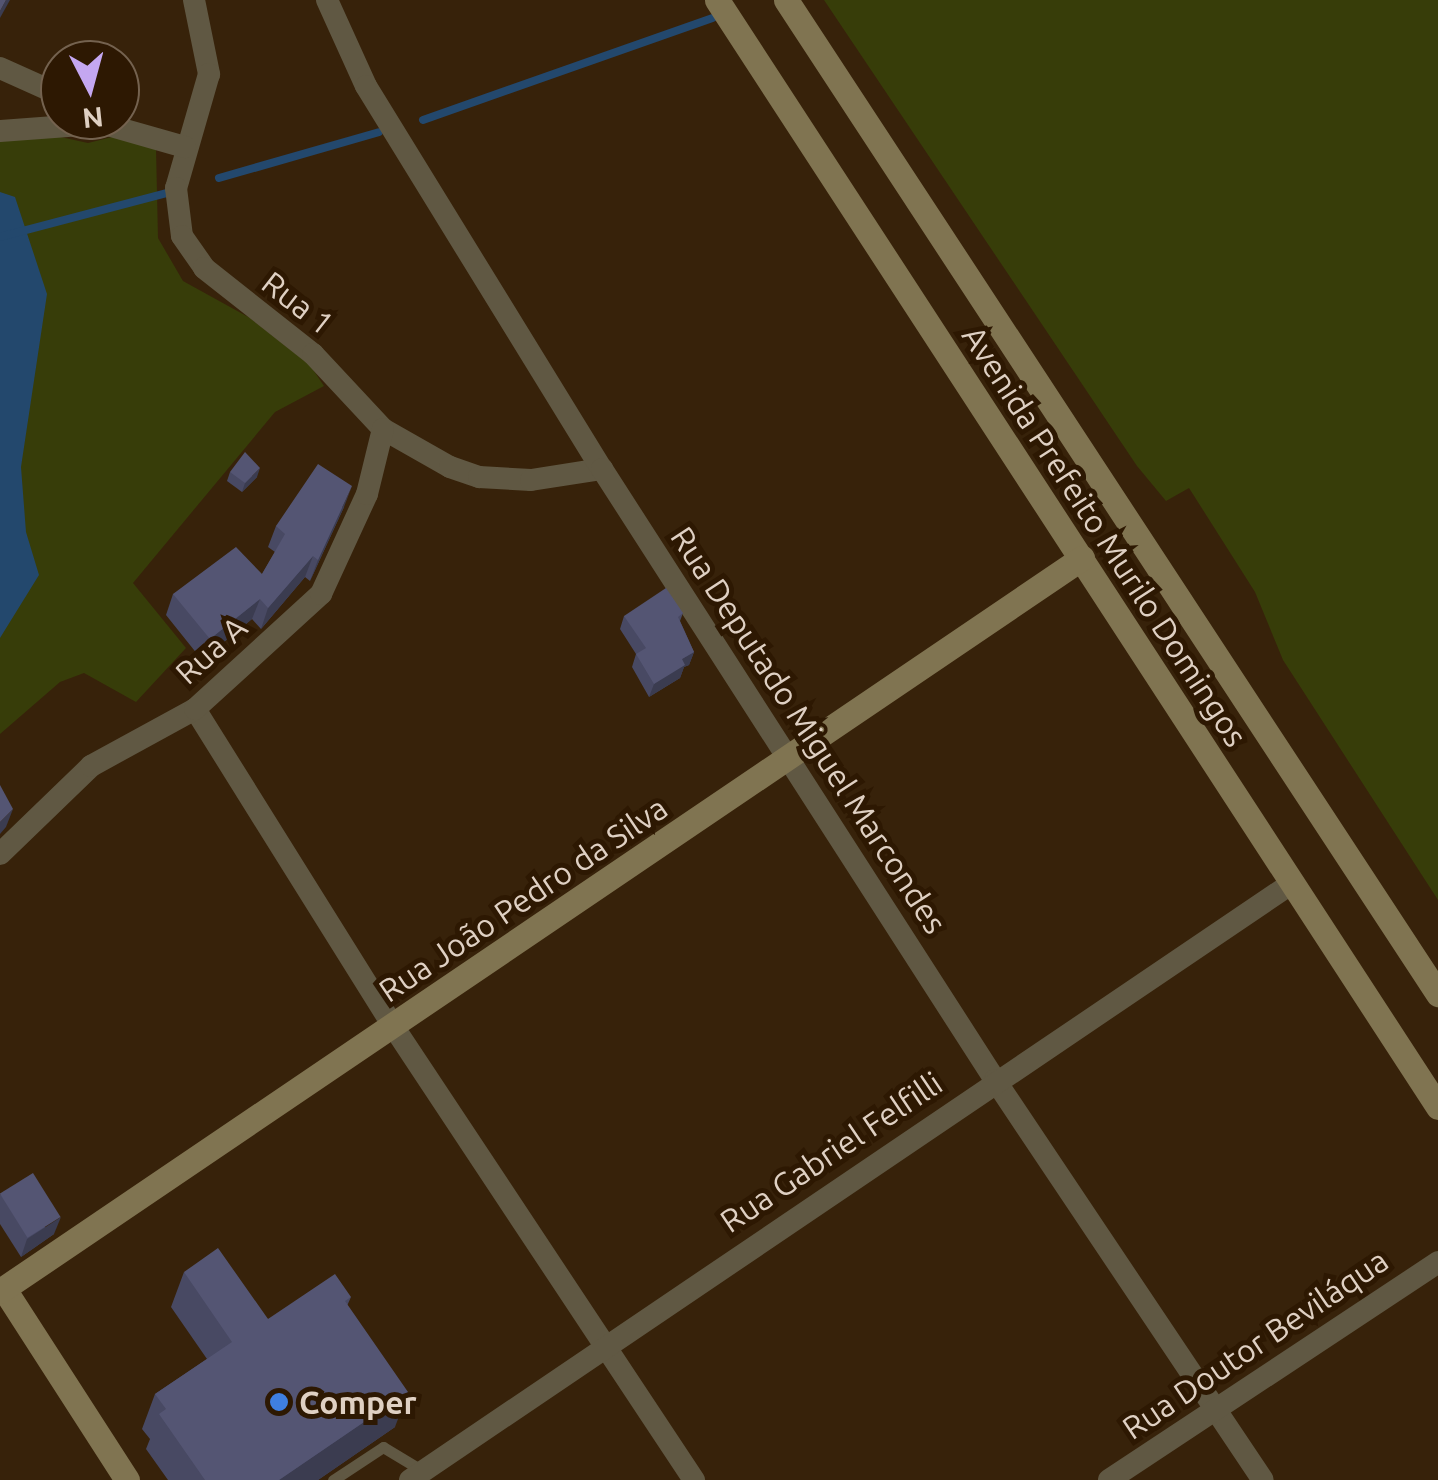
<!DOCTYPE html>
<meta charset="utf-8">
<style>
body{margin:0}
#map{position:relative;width:1438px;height:1480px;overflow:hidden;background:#37220a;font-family:Ubuntu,sans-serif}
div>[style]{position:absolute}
.green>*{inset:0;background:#373d09}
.water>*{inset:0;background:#23486d}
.stream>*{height:8px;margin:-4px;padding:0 4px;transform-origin:4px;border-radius:4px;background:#23486d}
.lane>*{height:11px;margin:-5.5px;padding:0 5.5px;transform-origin:5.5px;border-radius:5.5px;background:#605843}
.street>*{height:22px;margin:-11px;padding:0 11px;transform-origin:11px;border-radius:11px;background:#605843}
.secondary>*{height:25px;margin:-12.5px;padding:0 12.5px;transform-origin:12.5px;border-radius:12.5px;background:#807451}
.wall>*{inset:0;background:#484963}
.shaded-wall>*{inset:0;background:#3b3c50}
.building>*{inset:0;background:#545573;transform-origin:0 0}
.dots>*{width:28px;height:28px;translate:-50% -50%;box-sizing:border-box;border:5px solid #2d1802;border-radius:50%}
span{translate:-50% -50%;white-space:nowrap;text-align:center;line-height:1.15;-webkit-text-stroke:10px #2d1802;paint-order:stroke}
.street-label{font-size:32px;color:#dfd0c3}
.poi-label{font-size:32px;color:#dfd0c3;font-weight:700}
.left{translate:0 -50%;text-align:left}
.north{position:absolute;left:40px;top:40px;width:100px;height:100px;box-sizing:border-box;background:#2d1802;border:2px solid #74624f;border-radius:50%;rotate:174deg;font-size:28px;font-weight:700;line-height:40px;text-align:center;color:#dfd0c3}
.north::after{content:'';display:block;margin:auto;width:35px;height:45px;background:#c4a7f1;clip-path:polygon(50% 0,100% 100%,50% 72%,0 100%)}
</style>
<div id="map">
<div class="green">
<i style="clip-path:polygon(824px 0,1438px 0,1438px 900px,1283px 660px,1255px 592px,1189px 488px,1166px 501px,1137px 466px)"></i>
<i style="clip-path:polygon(47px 134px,88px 143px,124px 134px,156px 148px,158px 238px,183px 281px,250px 318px,310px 365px,324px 386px,275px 412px,133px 583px,186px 648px,136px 702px,84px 673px,60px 682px,0 734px,0 141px)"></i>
</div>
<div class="water">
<i style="clip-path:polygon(0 192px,15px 197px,47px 294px,21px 467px,26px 532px,39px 575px,0 638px)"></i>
</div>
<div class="stream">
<i style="left:423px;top:120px;width:307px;rotate:-19.4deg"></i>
<i style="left:219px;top:178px;width:166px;rotate:-16deg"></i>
<i style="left:0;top:237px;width:176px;rotate:-14.8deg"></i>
</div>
<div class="lane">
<i style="left:333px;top:1480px;width:60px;rotate:-33.4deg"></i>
<i style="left:383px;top:1447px;width:47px;rotate:31deg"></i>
</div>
<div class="street">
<i style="left:194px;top:0;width:76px;rotate:78.5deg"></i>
<i style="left:209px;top:74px;width:119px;rotate:106.1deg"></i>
<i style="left:176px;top:188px;width:48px;rotate:82.9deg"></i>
<i style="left:182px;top:236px;width:39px;rotate:55deg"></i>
<i style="left:204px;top:268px;width:139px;rotate:38.3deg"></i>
<i style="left:313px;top:354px;width:103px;rotate:47deg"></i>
<i style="left:383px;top:429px;width:77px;rotate:29.6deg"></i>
<i style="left:450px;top:467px;width:31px;rotate:19deg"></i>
<i style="left:479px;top:477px;width:52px;rotate:3.3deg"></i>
<i style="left:531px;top:480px;width:72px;rotate:-8.8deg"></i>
<i style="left:327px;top:0;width:94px;rotate:65.6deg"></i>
<i style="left:366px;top:86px;width:450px;rotate:58.4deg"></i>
<i style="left:602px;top:469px;width:726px;rotate:57.25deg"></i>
<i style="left:995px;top:1080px;width:481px;rotate:56.2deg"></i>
<i style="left:0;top:68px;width:66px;rotate:24.2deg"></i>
<i style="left:90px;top:120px;width:99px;rotate:15.9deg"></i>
<i style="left:0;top:131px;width:95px;rotate:-4.2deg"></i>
<i style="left:195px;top:709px;width:374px;rotate:58deg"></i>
<i style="left:393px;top:1026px;width:545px;rotate:56.46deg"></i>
<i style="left:0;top:854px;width:127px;rotate:-44deg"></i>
<i style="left:91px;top:766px;width:119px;rotate:-28.7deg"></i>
<i style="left:195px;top:709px;width:171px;rotate:-42.4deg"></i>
<i style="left:321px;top:594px;width:110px;rotate:-65.3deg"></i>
<i style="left:367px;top:494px;width:67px;rotate:-76.2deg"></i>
<i style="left:410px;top:1480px;width:1065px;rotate:-34.09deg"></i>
<i style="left:1109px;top:1480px;width:395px;rotate:-33.5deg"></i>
</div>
<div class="secondary">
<i style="left:717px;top:0;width:1321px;rotate:56.92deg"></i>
<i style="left:786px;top:0;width:1189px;rotate:56.74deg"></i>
<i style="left:4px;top:1289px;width:227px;rotate:57.2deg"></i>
<i style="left:0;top:1291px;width:1307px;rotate:-34.12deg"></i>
</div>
<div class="wall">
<i style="clip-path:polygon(230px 472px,257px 477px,242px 492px,227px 481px)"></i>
<i style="clip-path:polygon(344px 507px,310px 581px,305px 577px,261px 629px,252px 619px,202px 660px,166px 615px,173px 594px,262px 574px,275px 552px,268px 547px,276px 526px)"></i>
<i style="clip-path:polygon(683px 613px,680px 621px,694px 652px,689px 665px,684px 667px,680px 678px,649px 697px,632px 667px,636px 654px,620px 629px,624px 616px)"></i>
<i style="clip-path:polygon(0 1194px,54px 1234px,21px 1257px,0 1224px)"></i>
<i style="clip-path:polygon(184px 1272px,268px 1319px,351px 1297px,347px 1306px,395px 1427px,318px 1480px,168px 1480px,146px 1449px,150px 1439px,142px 1429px,155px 1394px,207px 1359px,171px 1307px)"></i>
</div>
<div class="shaded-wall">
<i style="clip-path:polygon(6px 0,10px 0,0 18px,0 11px)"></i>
<i style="clip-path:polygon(260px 468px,257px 477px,242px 492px,245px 483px)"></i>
<i style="clip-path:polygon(352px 486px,344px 507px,310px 581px,318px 560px)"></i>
<i style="clip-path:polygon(313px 556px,305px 577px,261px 629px,268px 608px)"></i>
<i style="clip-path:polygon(260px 599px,252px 619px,202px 660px,210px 639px)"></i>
<i style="clip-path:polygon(694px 652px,689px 665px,684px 667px,680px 678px,649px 697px,654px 684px,682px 659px)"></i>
<i style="clip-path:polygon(13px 809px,6px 827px,0 834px,0 822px)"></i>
<i style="clip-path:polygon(61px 1217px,54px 1234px,21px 1257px,27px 1239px)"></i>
<i style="clip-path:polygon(408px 1392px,395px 1427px,318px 1480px,279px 1480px)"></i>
</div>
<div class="building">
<i style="clip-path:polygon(0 0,6px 0,0 11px)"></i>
<i style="clip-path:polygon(245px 452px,260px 468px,245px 483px,230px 472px)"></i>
<i style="clip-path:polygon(318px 464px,352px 486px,318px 560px,313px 556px,268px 608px,260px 599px,210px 639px,173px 594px,236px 547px,262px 574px,285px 534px,276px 526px)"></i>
<i style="clip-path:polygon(666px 588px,683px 613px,678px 617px,694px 652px,682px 659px,685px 665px,654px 684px,636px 654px,646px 648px,624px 616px)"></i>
<i style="clip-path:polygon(0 785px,13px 809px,0 822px)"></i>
<i style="left:33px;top:1173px;width:52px;height:39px;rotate:58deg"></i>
<i style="clip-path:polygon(218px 1248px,268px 1319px,335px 1274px,351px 1297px,345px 1301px,408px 1392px,279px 1480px,205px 1480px,159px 1414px,166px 1409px,155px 1394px,232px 1342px,184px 1272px)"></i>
</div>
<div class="dots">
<i style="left:279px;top:1402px;background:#3f7fe0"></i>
</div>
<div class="street-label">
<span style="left:298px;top:303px;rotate:38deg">Rua 1</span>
<span style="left:1105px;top:536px;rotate:57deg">Avenida Prefeito Murilo Domingos</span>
<span style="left:211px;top:650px;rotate:-42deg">Rua A</span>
<span style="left:809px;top:730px;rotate:57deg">Rua Deputado Miguel Marcondes</span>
<span style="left:523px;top:899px;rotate:-34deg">Rua João Pedro da Silva</span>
<span style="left:831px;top:1152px;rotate:-34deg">Rua Gabriel Felfilli</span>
<span style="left:1255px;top:1344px;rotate:-34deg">Rua Doutor Beviláqua</span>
</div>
<div class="poi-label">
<span class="left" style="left:299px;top:1402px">Comper</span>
</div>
<div class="north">N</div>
</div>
